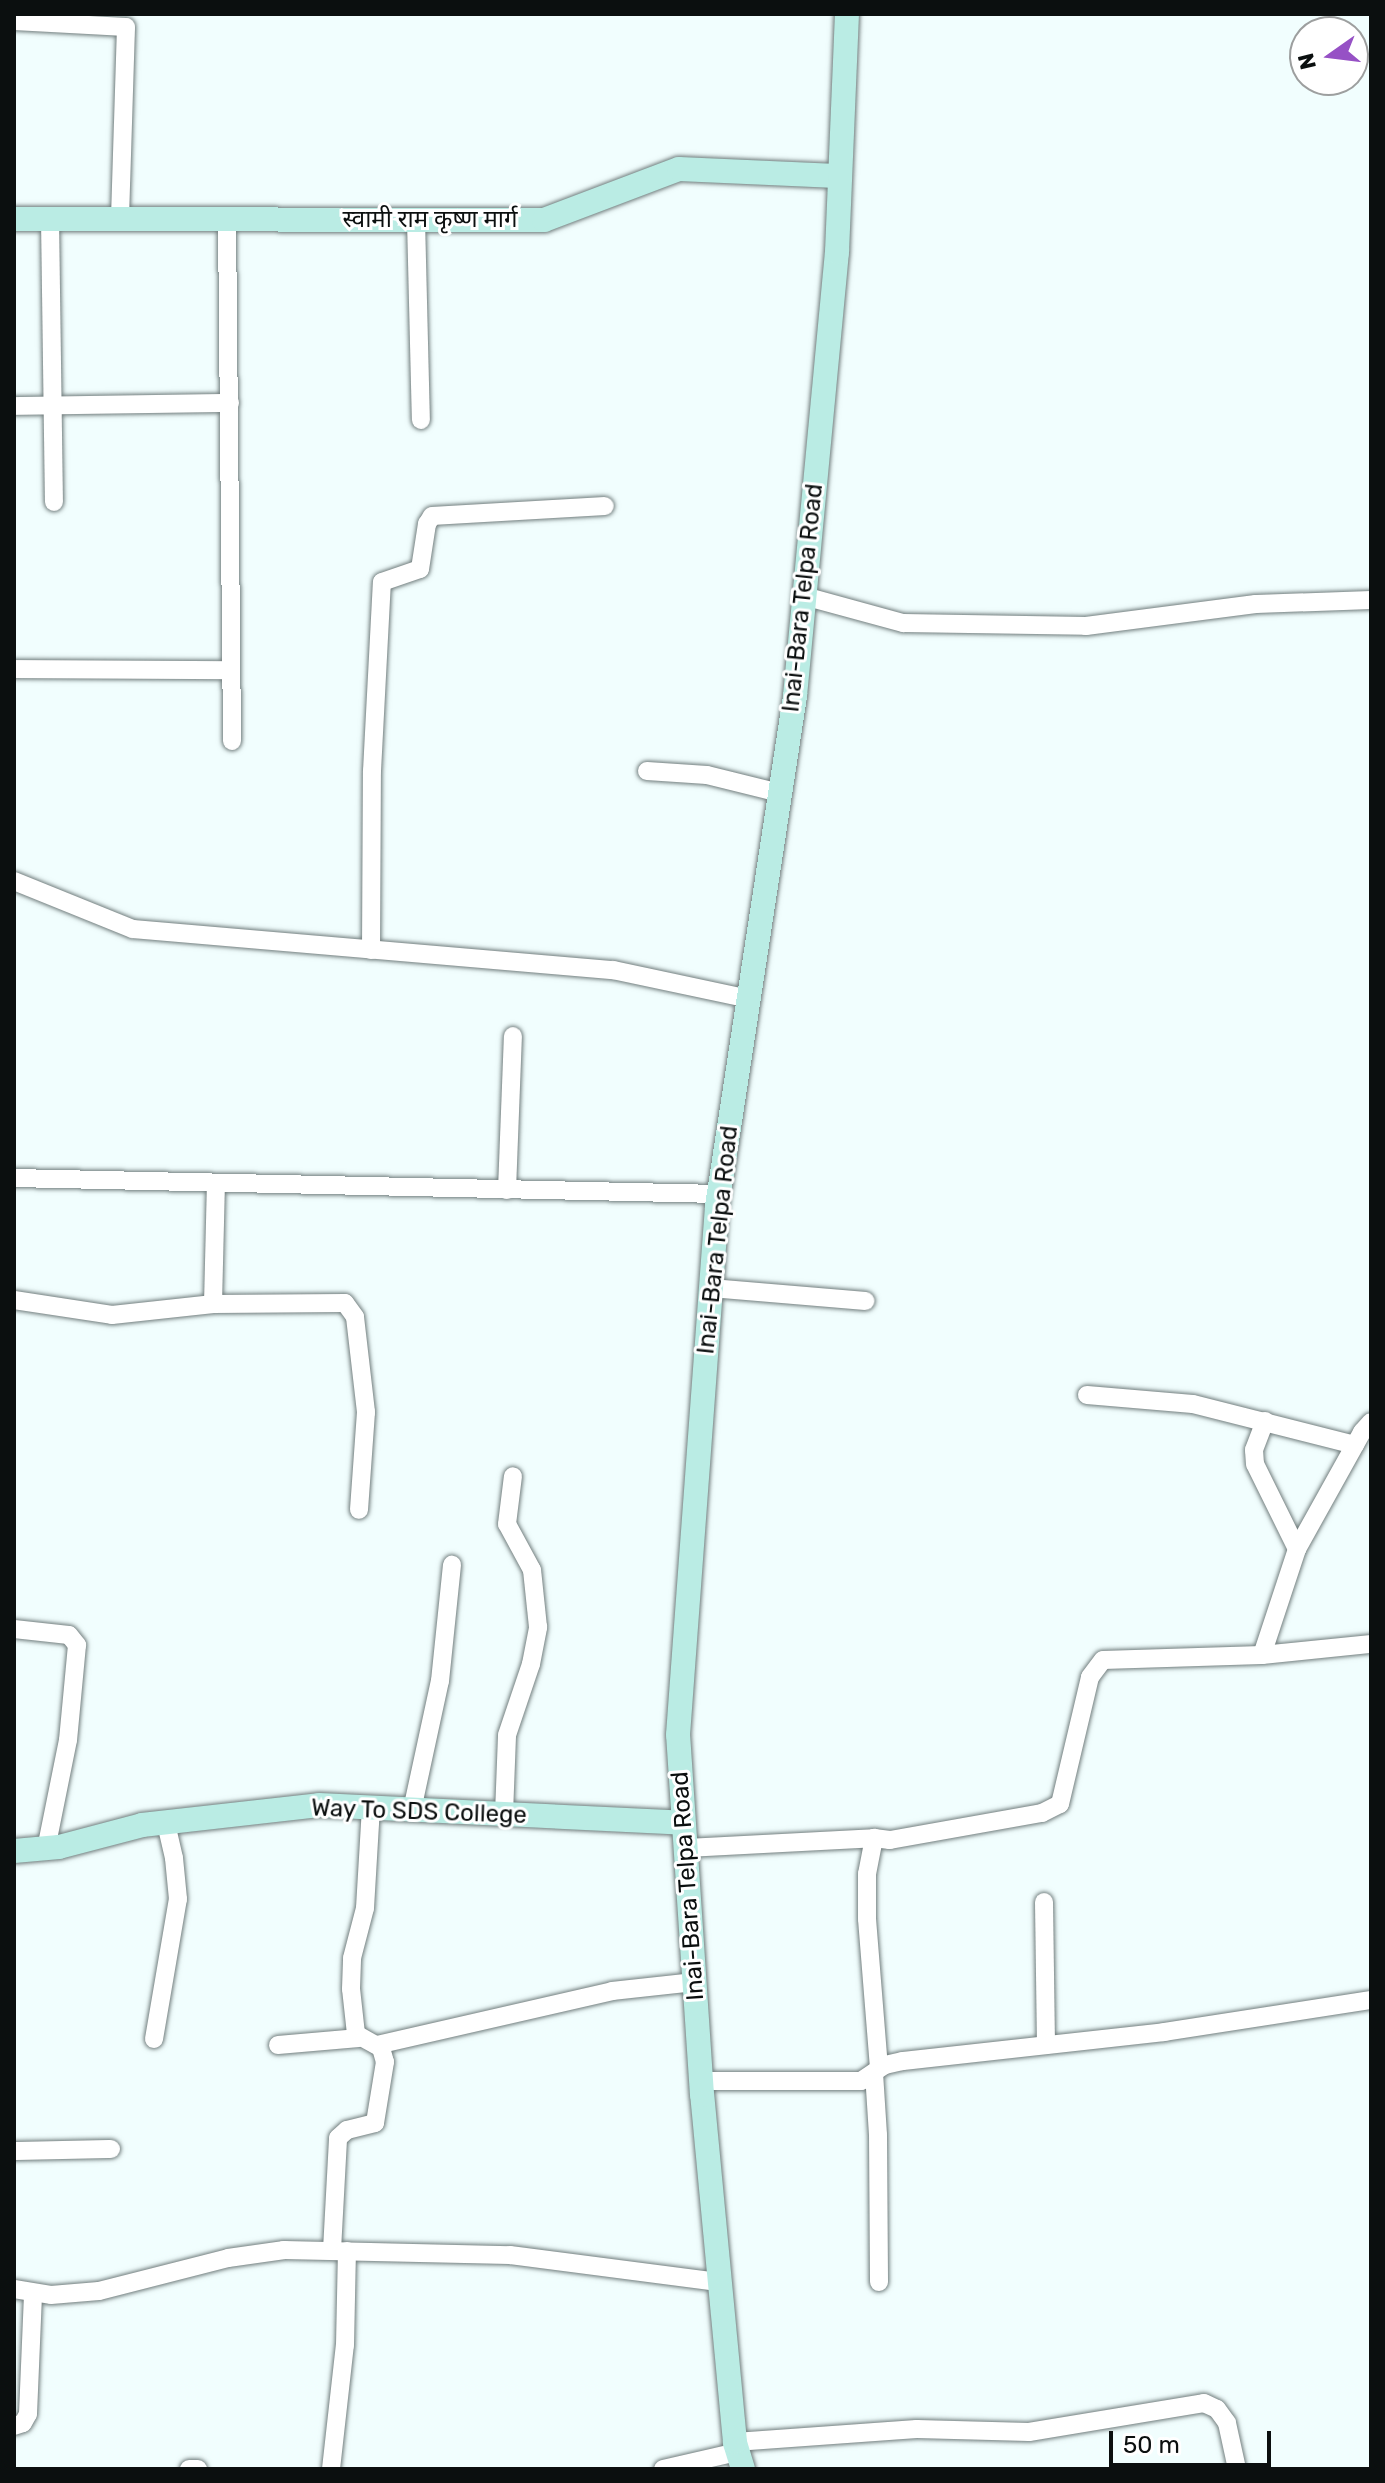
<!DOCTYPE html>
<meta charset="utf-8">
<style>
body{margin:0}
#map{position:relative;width:1385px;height:2483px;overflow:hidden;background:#f1fefe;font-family:Rubik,"Noto Sans Devanagari",sans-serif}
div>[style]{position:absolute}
.roads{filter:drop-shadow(0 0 2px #727e7e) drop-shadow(0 0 2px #727e7e)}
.street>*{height:18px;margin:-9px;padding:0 9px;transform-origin:9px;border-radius:9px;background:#fff}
.secondary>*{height:24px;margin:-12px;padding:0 12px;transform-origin:12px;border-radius:12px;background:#baece4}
span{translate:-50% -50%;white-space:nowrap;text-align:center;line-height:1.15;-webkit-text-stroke:6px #fff;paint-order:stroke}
.street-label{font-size:24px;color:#0b0f0f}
.frame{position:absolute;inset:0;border:16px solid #0b0f0f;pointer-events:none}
.north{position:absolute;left:1289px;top:16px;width:80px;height:80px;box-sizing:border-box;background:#fff;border:2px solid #9d9f9f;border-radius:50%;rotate:256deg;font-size:22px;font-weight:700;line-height:32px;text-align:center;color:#0b0f0f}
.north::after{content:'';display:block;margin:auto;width:28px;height:36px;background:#9651c5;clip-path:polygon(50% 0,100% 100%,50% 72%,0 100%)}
.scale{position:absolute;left:1109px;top:2431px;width:162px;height:36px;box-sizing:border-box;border:4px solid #0b0f0f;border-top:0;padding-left:10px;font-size:24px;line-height:28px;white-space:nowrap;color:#0b0f0f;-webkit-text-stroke:6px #fff;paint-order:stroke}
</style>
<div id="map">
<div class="roads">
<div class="street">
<i style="left:14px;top:21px;width:112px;rotate:3.1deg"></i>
<i style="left:126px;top:27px;width:192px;rotate:91.8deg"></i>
<i style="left:50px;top:219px;width:283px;rotate:89.2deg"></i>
<i style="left:227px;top:219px;width:522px;rotate:89.45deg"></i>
<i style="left:416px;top:220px;width:200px;rotate:88.6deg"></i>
<i style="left:14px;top:406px;width:216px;rotate:-0.8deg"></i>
<i style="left:804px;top:596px;width:103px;rotate:15.3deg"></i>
<i style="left:903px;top:623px;width:183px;rotate:0.9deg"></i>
<i style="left:1086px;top:626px;width:171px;rotate:-7.4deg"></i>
<i style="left:1256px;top:604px;width:115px;rotate:-2deg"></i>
<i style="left:14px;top:669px;width:215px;rotate:0.3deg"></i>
<i style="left:647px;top:771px;width:60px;rotate:3.8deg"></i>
<i style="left:707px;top:775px;width:75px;rotate:13.9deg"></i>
<i style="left:14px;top:881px;width:128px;rotate:22deg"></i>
<i style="left:133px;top:929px;width:482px;rotate:4.9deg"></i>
<i style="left:613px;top:970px;width:139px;rotate:12deg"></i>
<i style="left:371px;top:950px;width:179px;rotate:-89.7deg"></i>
<i style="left:372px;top:771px;width:189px;rotate:-87deg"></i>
<i style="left:382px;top:582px;width:40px;rotate:-18.9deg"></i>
<i style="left:420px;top:569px;width:46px;rotate:-81.2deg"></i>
<i style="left:427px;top:524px;width:9px;rotate:-58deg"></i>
<i style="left:432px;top:516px;width:173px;rotate:-3.3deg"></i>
<i style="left:14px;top:1178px;width:705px;rotate:1.3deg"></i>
<i style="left:507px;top:1190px;width:154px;rotate:-87.8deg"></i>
<i style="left:711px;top:1288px;width:155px;rotate:4.8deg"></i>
<i style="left:14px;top:1300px;width:99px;rotate:8.7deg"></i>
<i style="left:112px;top:1315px;width:102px;rotate:-6.2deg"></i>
<i style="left:213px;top:1304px;width:132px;rotate:-0.4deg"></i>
<i style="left:345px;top:1303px;width:17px;rotate:54deg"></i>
<i style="left:355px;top:1317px;width:96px;rotate:83.4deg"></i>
<i style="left:366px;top:1412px;width:98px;rotate:94.1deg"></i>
<i style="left:213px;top:1304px;width:120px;rotate:-88.6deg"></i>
<i style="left:1087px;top:1395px;width:106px;rotate:4.9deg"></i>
<i style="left:1193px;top:1404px;width:167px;rotate:14.2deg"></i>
<i style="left:1265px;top:1421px;width:31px;rotate:111deg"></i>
<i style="left:1254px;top:1450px;width:14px;rotate:86deg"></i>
<i style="left:1255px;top:1464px;width:95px;rotate:63.7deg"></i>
<i style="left:14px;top:1629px;width:55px;rotate:6.2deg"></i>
<i style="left:69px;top:1635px;width:13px;rotate:51deg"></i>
<i style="left:77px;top:1645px;width:95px;rotate:95.4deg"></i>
<i style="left:68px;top:1740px;width:111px;rotate:101.4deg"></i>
<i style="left:1262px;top:1655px;width:112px;rotate:-71.7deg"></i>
<i style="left:1297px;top:1549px;width:134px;rotate:-60.9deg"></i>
<i style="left:1362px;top:1432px;width:13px;rotate:-48deg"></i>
<i style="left:412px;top:1810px;width:132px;rotate:-77.8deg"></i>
<i style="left:440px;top:1681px;width:117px;rotate:-84.1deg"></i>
<i style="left:504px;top:1814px;width:79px;rotate:-87.8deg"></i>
<i style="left:507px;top:1735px;width:75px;rotate:-71.3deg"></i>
<i style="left:531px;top:1664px;width:38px;rotate:-79deg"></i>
<i style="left:538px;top:1627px;width:57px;rotate:-96deg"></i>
<i style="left:532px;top:1570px;width:52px;rotate:-118.5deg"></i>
<i style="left:507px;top:1524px;width:48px;rotate:-82.9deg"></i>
<i style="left:686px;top:1848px;width:188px;rotate:-3deg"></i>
<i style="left:1044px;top:1902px;width:143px;rotate:89.2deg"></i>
<i style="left:154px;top:2039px;width:142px;rotate:-80.3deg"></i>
<i style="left:178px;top:1899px;width:41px;rotate:-95.6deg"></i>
<i style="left:174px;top:1858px;width:37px;rotate:-103deg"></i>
<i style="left:278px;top:2045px;width:81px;rotate:-4.9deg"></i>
<i style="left:377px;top:2045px;width:241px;rotate:-12.9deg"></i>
<i style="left:612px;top:1991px;width:83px;rotate:-6.2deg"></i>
<i style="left:879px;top:2068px;width:149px;rotate:-94.6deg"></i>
<i style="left:867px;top:1919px;width:45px;rotate:-90deg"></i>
<i style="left:867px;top:1874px;width:37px;rotate:-79deg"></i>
<i style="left:874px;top:1838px;width:16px;rotate:7deg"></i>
<i style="left:890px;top:1840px;width:154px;rotate:-10.1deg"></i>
<i style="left:1042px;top:1813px;width:20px;rotate:-27deg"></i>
<i style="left:1060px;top:1804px;width:130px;rotate:-76.7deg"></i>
<i style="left:1090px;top:1677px;width:21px;rotate:-53deg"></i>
<i style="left:1103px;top:1660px;width:159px;rotate:-1.8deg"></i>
<i style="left:1262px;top:1655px;width:110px;rotate:-5.8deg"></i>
<i style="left:874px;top:2073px;width:62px;rotate:86.3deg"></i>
<i style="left:878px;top:2135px;width:147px;rotate:89.6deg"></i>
<i style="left:701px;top:2081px;width:160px"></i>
<i style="left:861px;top:2081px;width:29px;rotate:-34deg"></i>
<i style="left:885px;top:2065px;width:18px;rotate:-13deg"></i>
<i style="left:903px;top:2061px;width:263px;rotate:-6.3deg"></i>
<i style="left:1164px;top:2032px;width:209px;rotate:-8.8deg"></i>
<i style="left:14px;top:2151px;width:97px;rotate:-1.2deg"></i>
<i style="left:332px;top:2250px;width:112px;rotate:-86.9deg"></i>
<i style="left:338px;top:2138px;width:12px;rotate:-42deg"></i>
<i style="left:347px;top:2130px;width:29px;rotate:-14deg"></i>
<i style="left:375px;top:2123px;width:62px;rotate:-80.7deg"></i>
<i style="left:385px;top:2062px;width:15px;rotate:-106deg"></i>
<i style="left:381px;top:2048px;width:29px;rotate:-151deg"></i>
<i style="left:356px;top:2034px;width:45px;rotate:-96.3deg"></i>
<i style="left:351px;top:1989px;width:31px;rotate:-88deg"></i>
<i style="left:352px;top:1958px;width:52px;rotate:-75.4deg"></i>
<i style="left:365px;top:1908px;width:100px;rotate:-86.6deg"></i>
<i style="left:14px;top:2289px;width:37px;rotate:9deg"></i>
<i style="left:51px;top:2295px;width:48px;rotate:-4.8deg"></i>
<i style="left:99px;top:2291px;width:133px;rotate:-14.3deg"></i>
<i style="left:228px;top:2258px;width:57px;rotate:-8.1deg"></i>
<i style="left:284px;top:2250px;width:226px;rotate:1.3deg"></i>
<i style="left:510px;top:2255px;width:210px;rotate:7.4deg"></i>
<i style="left:14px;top:2426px;width:9px;rotate:-18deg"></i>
<i style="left:23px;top:2423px;width:10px;rotate:-61deg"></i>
<i style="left:28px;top:2414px;width:121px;rotate:-87.6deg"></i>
<i style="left:735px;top:2442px;width:182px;rotate:-4.1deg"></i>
<i style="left:917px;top:2429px;width:112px;rotate:1.5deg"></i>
<i style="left:1029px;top:2432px;width:177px;rotate:-9.4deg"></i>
<i style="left:1204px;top:2403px;width:14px;rotate:25deg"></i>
<i style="left:1217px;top:2409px;width:17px;rotate:54deg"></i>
<i style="left:1227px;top:2423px;width:47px;rotate:77.7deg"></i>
<i style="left:189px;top:2469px;width:9px"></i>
<i style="left:331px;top:2469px;width:125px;rotate:-83.6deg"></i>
<i style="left:345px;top:2345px;width:94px;rotate:-88.8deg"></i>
<i style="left:663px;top:2469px;width:76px;rotate:-12.9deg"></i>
</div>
<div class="secondary">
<i style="left:14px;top:219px;width:530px;rotate:0.11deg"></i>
<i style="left:544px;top:220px;width:144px;rotate:-20.7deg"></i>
<i style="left:679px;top:169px;width:158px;rotate:2.5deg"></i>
<i style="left:14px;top:1851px;width:45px;rotate:-5.1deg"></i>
<i style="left:59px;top:1847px;width:86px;rotate:-14.8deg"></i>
<i style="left:142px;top:1825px;width:178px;rotate:-6.4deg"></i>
<i style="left:319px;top:1805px;width:365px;rotate:2.8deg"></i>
<i style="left:743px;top:2469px;width:28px;rotate:-107deg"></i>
<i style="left:735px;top:2442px;width:349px;rotate:-95.4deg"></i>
<i style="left:702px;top:2095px;width:361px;rotate:-93.8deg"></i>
<i style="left:678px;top:1735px;width:530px;rotate:-85.78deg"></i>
<i style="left:717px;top:1206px;width:516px;rotate:-81.3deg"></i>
<i style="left:795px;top:696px;width:446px;rotate:-84.6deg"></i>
<i style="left:837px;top:252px;width:238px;rotate:-87.6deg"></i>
</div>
</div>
<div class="street-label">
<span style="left:430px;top:220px">स्वामी राम कृष्ण मार्ग</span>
<span style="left:803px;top:598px;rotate:-84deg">Inai-Bara Telpa Road</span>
<span style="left:718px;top:1240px;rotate:-84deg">Inai-Bara Telpa Road</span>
<span style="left:419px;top:1812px;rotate:2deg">Way To SDS College</span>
<span style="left:688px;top:1886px;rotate:-94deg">Inai-Bara Telpa Road</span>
</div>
<div class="frame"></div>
<div class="north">N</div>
<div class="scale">50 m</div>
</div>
